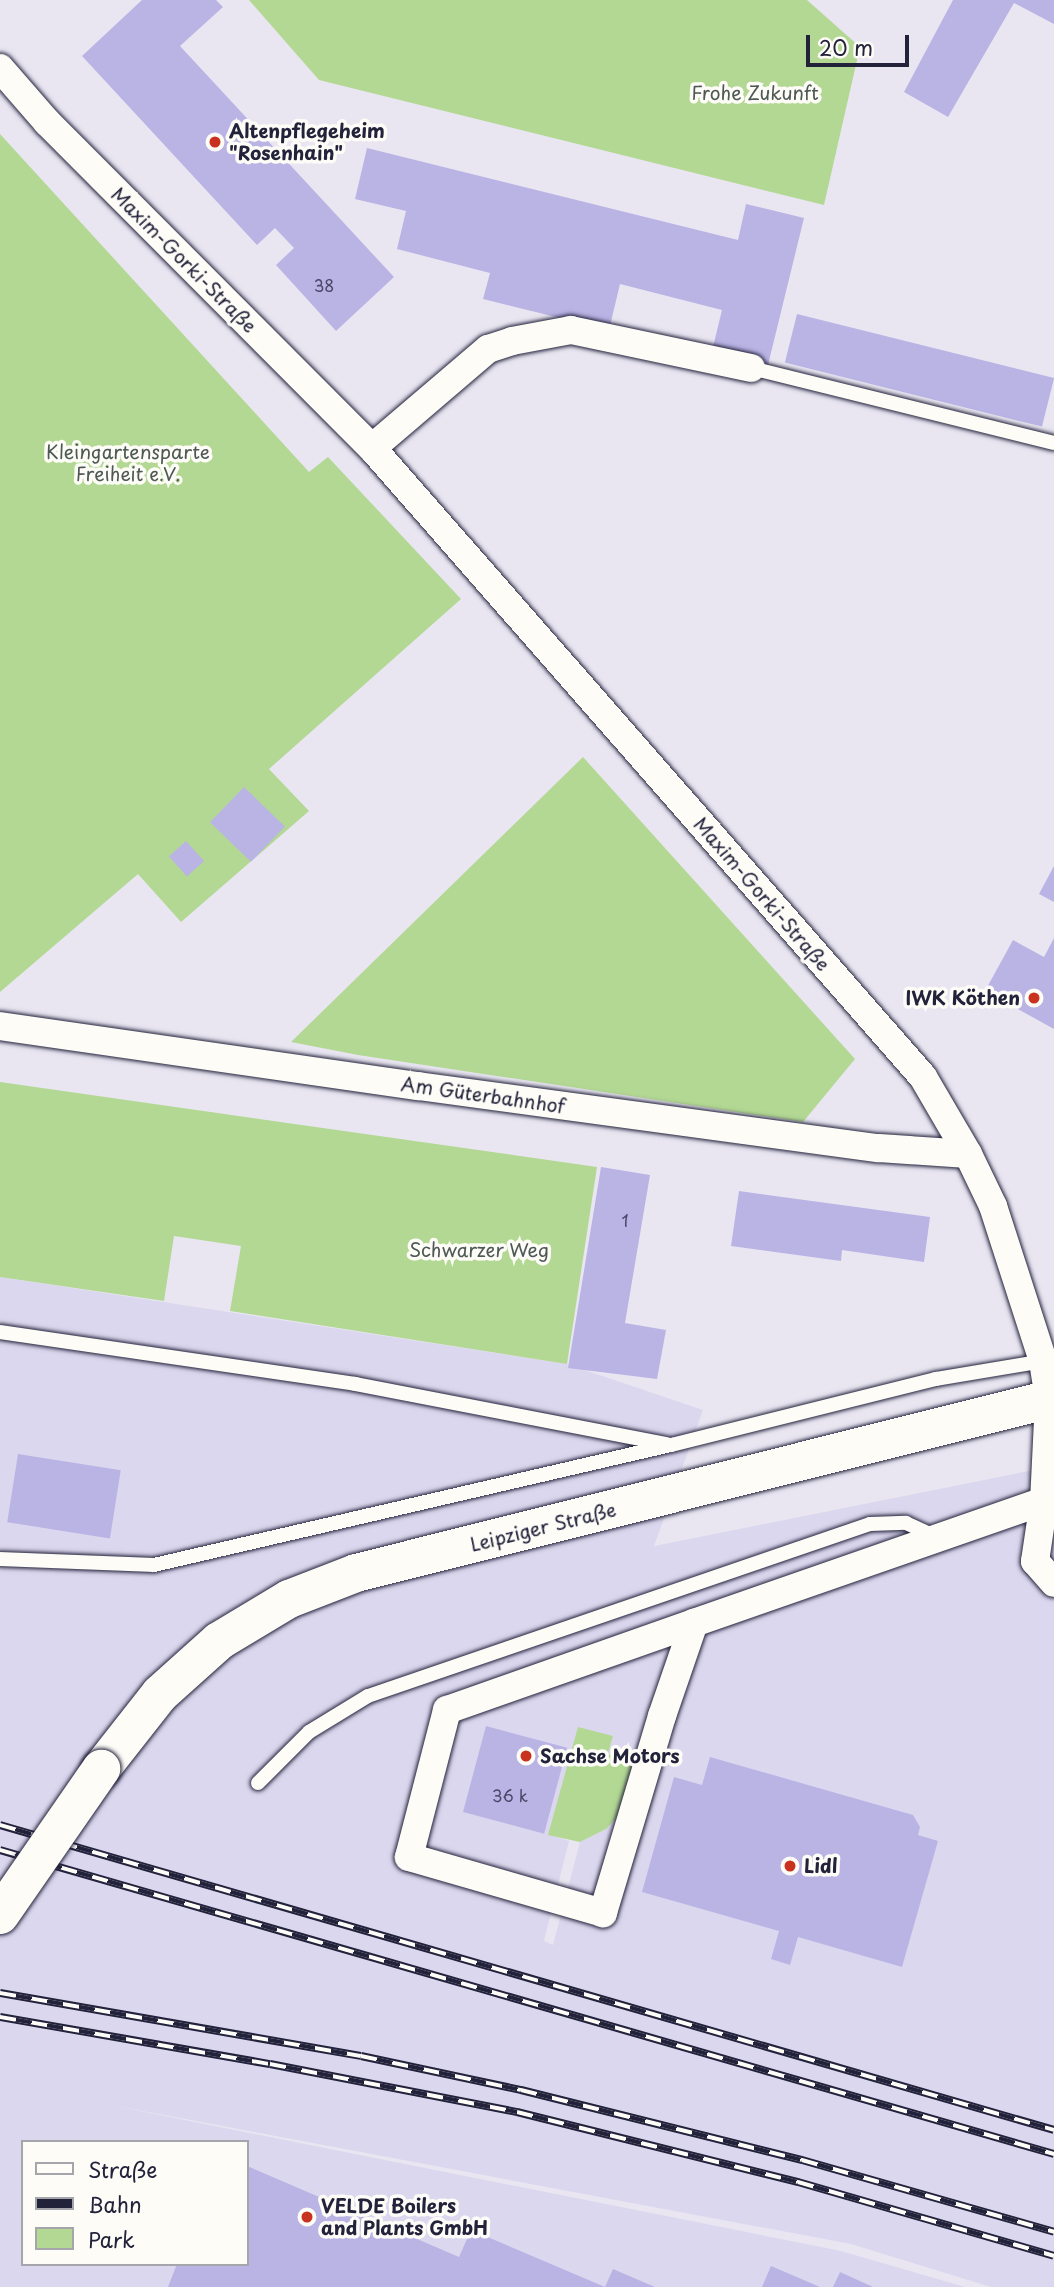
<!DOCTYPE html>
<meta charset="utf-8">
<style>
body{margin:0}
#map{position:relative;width:1054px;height:2287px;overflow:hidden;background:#e9e6f2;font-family:"Playpen Sans",sans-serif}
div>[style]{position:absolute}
.built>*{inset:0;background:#dbd7ee}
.green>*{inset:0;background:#b3d893}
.building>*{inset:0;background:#bab4e5;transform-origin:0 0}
.roads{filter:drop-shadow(0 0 2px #22223b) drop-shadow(0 0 2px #22223b)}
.lane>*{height:14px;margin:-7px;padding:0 7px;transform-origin:7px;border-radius:7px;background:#fdfcf7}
.street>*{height:28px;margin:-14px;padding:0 14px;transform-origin:14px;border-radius:14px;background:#fdfcf7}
.secondary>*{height:38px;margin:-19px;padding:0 19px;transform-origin:19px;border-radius:19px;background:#fdfcf7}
.rail>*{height:8px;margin-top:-4px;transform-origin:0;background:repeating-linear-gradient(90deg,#fdfcf7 0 16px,#22223b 0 32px);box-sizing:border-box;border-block:2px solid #22223b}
.bridges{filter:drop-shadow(0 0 2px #22223b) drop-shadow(0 0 2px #22223b)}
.secondary-bridge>*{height:38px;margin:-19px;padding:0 19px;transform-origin:19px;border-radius:19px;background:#fdfcf7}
.dots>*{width:19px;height:19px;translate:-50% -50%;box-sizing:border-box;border:4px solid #fdfcf7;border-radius:50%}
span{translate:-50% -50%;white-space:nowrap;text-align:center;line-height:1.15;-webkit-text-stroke:7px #fdfcf7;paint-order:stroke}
.number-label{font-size:16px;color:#484666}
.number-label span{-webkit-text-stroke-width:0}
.park-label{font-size:19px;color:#4e5955}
.poi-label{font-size:19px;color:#22223b;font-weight:700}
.left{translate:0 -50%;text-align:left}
.right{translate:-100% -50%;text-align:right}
.street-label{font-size:19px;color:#22223b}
.legend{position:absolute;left:21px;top:2140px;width:228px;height:126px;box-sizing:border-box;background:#fdfcf7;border:2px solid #a5a5ac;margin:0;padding:9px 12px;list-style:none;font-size:21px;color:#22223b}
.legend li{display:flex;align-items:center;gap:14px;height:35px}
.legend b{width:35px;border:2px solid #a5a5ac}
.scale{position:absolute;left:806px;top:35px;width:103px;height:32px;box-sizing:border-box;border:4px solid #22223b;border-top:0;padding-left:9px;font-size:21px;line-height:24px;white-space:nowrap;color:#22223b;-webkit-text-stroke:5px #fdfcf7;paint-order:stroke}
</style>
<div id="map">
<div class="built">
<i style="clip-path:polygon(evenodd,0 1277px,567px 1364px,703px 1410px,654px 1546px,1054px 1466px,1054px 2287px,991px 2287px,851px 2244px,105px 2104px,841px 2251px,965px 2287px,0 2287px,0 1277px,613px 1736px,608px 1754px,638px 1762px,606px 1829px,580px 1842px,553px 1945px,544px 1941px,569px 1841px,548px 1834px,613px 1736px,0 1277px,23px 2142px,247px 2142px,247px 2264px,23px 2264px,23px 2142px)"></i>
</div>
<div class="green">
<i style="clip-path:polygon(249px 0,807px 0,860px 47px,824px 205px,319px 80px)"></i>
<i style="clip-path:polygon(0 134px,309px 472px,328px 457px,461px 599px,269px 769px,309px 811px,181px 922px,138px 874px,0 992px)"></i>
<i style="clip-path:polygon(583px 757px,855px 1059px,803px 1122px,358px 1055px,291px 1042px)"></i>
<i style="clip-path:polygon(0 1082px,597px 1167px,567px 1364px,230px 1311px,241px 1246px,174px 1236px,164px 1301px,0 1277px)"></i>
<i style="clip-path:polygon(578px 1727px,613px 1736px,608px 1754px,638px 1762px,625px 1809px,606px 1829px,580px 1842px,548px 1835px)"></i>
</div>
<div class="building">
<i style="clip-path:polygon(142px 0,216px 0,223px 7px,180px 46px,394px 277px,336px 331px,276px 265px,294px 248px,275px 228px,257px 245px,82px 56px)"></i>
<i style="clip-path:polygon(953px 0,1054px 0,1054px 24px,1014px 3px,948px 117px,904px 92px)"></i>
<i style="clip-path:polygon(367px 148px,738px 240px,746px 204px,804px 218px,768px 365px,712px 351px,722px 310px,620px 284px,609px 330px,483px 299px,490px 273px,397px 249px,406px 211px,355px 199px)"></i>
<i style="left:797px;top:314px;width:265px;height:50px;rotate:14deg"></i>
<i style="left:244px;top:787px;width:57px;height:49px;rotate:44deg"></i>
<i style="left:186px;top:841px;width:27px;height:23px;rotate:48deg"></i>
<i style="clip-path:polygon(1054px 866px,1054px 902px,1039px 894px)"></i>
<i style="clip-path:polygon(1054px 938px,1054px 1029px,985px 991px,1013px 940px,1044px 957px)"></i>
<i style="clip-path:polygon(601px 1167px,650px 1175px,625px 1323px,666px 1330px,657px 1379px,568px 1368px)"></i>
<i style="clip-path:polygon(739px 1191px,930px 1217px,924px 1262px,842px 1250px,841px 1261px,731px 1246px)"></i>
<i style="left:18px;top:1454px;width:104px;height:69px;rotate:9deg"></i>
<i style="left:486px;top:1726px;width:84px;height:89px;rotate:15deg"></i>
<i style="clip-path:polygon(710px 1757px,913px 1815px,920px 1827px,918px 1835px,938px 1841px,902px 1967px,798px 1937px,790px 1965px,771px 1959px,779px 1931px,642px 1892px,674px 1777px,702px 1785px)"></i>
<i style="clip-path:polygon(247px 2166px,459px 2257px,471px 2230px,605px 2287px,613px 2269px,655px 2287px,168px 2287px,177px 2264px,247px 2264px)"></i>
<i style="clip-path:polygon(771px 2266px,820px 2287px,762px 2287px)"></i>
<i style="clip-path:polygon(840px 2272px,873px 2287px,833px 2287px)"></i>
</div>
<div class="roads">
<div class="lane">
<i style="left:751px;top:368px;width:312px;rotate:13.9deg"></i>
<i style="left:0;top:1332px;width:359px;rotate:8.3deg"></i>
<i style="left:355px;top:1384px;width:317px;rotate:10.9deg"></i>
<i style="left:0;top:1559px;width:154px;rotate:2.2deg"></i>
<i style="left:154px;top:1565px;width:531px;rotate:-13.07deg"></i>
<i style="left:671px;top:1445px;width:273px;rotate:-14deg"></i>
<i style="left:936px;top:1379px;width:109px;rotate:-9.5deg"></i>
<i style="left:258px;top:1783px;width:72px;rotate:-45deg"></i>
<i style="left:309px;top:1732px;width:69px;rotate:-31.4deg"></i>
<i style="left:368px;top:1696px;width:531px;rotate:-18.91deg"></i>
<i style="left:870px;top:1524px;width:36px;rotate:-2deg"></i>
<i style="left:906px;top:1523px;width:33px;rotate:25deg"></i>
</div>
<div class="street">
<i style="left:0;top:68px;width:72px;rotate:49deg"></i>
<i style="left:47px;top:122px;width:460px;rotate:45.1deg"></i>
<i style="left:372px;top:448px;width:836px;rotate:48.78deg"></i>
<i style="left:923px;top:1077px;width:89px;rotate:59.7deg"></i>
<i style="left:968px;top:1154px;width:58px;rotate:64.3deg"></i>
<i style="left:993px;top:1206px;width:163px;rotate:72.1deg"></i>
<i style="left:1043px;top:1361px;width:39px;rotate:81deg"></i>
<i style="left:1049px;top:1400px;width:101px;rotate:92.8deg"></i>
<i style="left:1044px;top:1501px;width:371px;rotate:160.8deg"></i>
<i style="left:694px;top:1623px;width:98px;rotate:109deg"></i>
<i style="left:662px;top:1716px;width:206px;rotate:106.7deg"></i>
<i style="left:603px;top:1913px;width:202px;rotate:-163.9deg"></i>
<i style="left:409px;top:1857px;width:152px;rotate:-75.5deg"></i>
<i style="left:447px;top:1710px;width:262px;rotate:-19.4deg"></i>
<i style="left:372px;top:448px;width:153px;rotate:-40.5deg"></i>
<i style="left:488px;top:349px;width:25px;rotate:-18deg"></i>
<i style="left:512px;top:341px;width:60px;rotate:-10.6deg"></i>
<i style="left:571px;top:330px;width:184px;rotate:11.9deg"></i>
<i style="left:0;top:1026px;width:422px;rotate:8.2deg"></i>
<i style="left:418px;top:1086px;width:465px;rotate:7.7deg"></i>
<i style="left:879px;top:1148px;width:89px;rotate:3.9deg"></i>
<i style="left:1044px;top:1501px;width:61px;rotate:98.5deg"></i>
<i style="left:1035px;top:1561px;width:29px;rotate:49deg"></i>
</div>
<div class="secondary">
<i style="left:101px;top:1769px;width:95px;rotate:-51.8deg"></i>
<i style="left:160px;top:1694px;width:79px;rotate:-41.9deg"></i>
<i style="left:219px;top:1641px;width:82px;rotate:-31deg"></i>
<i style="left:289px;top:1599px;width:72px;rotate:-21.2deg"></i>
<i style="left:356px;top:1573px;width:720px;rotate:-14.07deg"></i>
</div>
</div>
<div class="rail">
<i style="left:0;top:1825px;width:1097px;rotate:16.14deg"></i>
<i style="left:0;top:1850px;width:1097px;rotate:16.09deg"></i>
<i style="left:0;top:1993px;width:366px;rotate:9.9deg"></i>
<i style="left:361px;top:2056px;width:164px;rotate:12deg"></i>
<i style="left:521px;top:2090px;width:290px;rotate:14deg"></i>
<i style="left:802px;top:2160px;width:262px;rotate:15.9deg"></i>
<i style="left:0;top:2017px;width:274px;rotate:9.9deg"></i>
<i style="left:270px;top:2064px;width:252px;rotate:11deg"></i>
<i style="left:517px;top:2112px;width:290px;rotate:14deg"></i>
<i style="left:798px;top:2182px;width:266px;rotate:16.1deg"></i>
</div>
<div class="bridges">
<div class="secondary-bridge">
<i style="left:0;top:1915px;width:178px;rotate:-55.3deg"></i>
</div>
</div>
<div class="dots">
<i style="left:215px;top:142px;background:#c8321e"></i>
<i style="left:1034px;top:998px;background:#c8321e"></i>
<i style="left:526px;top:1756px;background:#c8321e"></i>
<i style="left:790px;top:1866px;background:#c8321e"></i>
<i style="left:307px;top:2217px;background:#c8321e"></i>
</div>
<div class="number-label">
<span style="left:324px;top:285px">38</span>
<span style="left:625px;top:1220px">1</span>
<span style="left:510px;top:1795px">36 k</span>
</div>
<div class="park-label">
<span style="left:755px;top:93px">Frohe Zukunft</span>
<span style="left:128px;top:463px">Kleingartensparte<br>Freiheit e.V.</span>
<span style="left:479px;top:1250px">Schwarzer Weg</span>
</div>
<div class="poi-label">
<span class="left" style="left:229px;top:142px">Altenpflegeheim<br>"Rosenhain"</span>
<span class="right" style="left:1020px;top:998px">IWK Köthen</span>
<span class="left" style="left:540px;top:1756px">Sachse Motors</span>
<span class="left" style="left:804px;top:1866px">Lidl</span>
<span class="left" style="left:321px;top:2217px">VELDE Boilers<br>and Plants GmbH</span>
</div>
<div class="street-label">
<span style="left:184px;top:260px;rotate:45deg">Maxim-Gorki-Straße</span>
<span style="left:762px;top:894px;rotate:49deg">Maxim-Gorki-Straße</span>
<span style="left:483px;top:1095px;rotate:8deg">Am Güterbahnhof</span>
<span style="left:543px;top:1527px;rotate:-14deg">Leipziger Straße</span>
</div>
<ul class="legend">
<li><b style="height:9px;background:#fdfcf7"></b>Straße</li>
<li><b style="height:9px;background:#22223b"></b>Bahn</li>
<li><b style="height:19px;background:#b3d893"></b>Park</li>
</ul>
<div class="scale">20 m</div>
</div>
